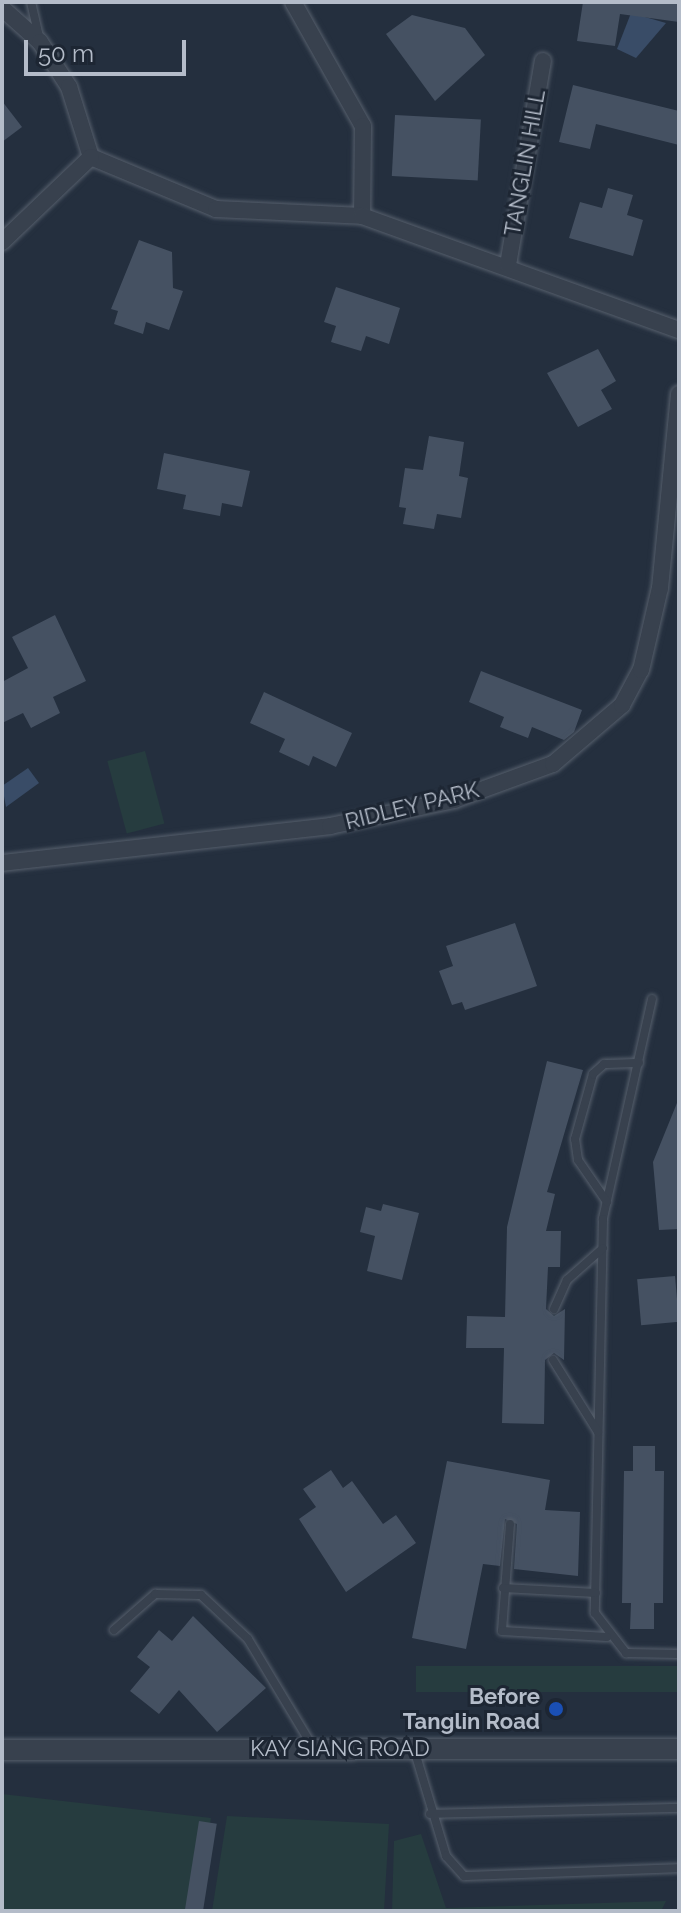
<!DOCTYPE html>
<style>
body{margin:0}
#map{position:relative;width:681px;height:1913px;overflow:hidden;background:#242f3e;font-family:Raleway,sans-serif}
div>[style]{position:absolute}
.green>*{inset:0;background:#263c3f;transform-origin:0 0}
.water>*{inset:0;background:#394c67}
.building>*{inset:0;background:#455162;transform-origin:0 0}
.roads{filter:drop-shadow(0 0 2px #565f6c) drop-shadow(0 0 2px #565f6c)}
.service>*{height:8px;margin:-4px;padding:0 4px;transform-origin:4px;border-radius:4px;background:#38414e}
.minor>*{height:16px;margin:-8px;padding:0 8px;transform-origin:8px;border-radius:8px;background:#38414e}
.tertiary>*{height:20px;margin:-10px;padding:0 10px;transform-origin:10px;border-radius:10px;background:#38414e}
.dots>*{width:22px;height:22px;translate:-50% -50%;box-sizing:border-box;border:4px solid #1d2633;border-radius:50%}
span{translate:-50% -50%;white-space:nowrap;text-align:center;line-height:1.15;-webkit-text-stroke:6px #1d2633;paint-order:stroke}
.street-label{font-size:22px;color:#b4bcc9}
.poi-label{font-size:22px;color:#b4bcc9;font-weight:700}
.right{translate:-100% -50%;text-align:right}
.frame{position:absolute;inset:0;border:4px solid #b4bcc9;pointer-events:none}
.scale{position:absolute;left:24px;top:40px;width:162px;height:36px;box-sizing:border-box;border:4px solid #b4bcc9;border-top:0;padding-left:10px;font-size:24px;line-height:28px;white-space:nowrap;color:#b4bcc9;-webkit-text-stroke:6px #1d2633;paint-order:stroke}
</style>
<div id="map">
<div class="green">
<i style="left:145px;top:751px;width:75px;height:39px;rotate:75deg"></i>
<i style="left:679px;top:1666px;width:26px;height:263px;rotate:90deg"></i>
<i style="clip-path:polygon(2px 1794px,211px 1818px,196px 1911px,2px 1911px)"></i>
<i style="clip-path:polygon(227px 1816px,389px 1824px,384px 1911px,212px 1911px)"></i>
<i style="clip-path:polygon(421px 1834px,446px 1908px,666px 1901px,661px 1911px,392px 1911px,394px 1841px)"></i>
</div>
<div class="water">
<i style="clip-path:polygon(631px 13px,666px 23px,636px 58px,617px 49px)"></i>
<i style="clip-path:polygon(28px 768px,39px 783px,6px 807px,2px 786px)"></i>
</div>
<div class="building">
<i style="clip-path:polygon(583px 2px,679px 2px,679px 22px,620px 14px,615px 46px,577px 41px)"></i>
<i style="clip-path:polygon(412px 15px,465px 28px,485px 55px,435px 101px,386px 34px)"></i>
<i style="clip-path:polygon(573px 85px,679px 111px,679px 145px,596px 124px,590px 149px,559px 142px)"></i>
<i style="clip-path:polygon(2px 101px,22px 127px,2px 142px)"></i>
<i style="left:395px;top:115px;width:86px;height:61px;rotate:3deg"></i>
<i style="clip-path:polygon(608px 188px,633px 195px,627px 215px,643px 220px,633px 256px,569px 238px,580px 202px,602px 208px)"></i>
<i style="clip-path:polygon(139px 240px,172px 252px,173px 288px,183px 291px,169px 330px,146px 322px,143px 334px,114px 324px,118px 311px,111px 309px)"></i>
<i style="clip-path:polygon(336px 287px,400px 308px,389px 344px,366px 336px,361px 351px,331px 342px,336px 326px,324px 322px)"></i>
<i style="clip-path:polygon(598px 349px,616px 381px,601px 390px,612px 409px,578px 427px,547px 373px)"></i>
<i style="clip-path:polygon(429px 436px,464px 442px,459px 476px,468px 478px,461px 518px,437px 514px,434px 529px,403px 524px,406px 508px,399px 507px,405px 468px,423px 470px)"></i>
<i style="clip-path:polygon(164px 453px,250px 471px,242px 507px,222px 503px,220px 516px,183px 509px,186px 495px,157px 489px)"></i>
<i style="clip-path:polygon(55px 615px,86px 681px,53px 697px,60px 713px,31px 728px,23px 713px,2px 723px,2px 682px,28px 668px,12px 637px)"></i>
<i style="clip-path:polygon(481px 671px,582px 710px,574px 732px,564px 740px,532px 727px,528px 738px,500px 727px,504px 717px,469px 702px)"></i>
<i style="clip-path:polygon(264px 692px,352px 733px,336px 767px,313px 756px,309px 766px,279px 752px,285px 739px,250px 723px)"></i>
<i style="clip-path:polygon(515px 923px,537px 986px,465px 1010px,462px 1002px,452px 1005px,439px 971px,453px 966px,446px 946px)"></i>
<i style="clip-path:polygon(547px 1061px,583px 1070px,547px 1192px,555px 1194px,546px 1231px,561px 1231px,560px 1267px,548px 1267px,546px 1309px,554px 1316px,565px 1309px,564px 1360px,554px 1353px,545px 1360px,544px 1424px,502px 1423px,504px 1348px,466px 1348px,467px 1316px,505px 1317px,507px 1227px)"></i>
<i style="clip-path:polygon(679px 1098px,679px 1229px,659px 1230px,653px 1162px)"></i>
<i style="clip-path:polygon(383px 1204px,419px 1213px,402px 1280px,367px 1271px,375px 1236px,360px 1232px,366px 1207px,381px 1211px)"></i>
<i style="left:675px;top:1276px;width:46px;height:38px;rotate:85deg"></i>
<i style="clip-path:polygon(633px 1446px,655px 1446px,655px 1471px,664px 1471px,663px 1603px,654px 1603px,654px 1629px,630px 1629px,631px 1603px,622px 1603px,624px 1471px,633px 1471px)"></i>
<i style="clip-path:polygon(447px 1461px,550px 1480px,545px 1510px,580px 1512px,578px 1576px,514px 1569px,517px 1524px,505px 1519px,500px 1566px,483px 1564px,466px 1649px,412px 1638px)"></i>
<i style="clip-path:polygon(331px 1470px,343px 1488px,352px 1481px,383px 1524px,396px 1515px,416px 1543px,346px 1592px,299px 1519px,316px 1507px,303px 1489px)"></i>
<i style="clip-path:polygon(193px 1616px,266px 1688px,217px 1732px,179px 1690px,159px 1714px,130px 1691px,150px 1667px,137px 1657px,159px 1630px,172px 1641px)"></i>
<i style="left:199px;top:1821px;width:18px;height:91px;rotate:9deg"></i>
</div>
<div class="roads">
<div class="service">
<i style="left:31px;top:2px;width:35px;rotate:77deg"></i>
<i style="left:652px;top:999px;width:225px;rotate:102.6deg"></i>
<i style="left:603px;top:1219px;width:394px;rotate:91.2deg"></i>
<i style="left:595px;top:1613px;width:51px;rotate:52.2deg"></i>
<i style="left:626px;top:1653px;width:53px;rotate:1.1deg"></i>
<i style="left:607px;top:1202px;width:51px;rotate:-124.6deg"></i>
<i style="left:578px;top:1160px;width:21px;rotate:-98deg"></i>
<i style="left:575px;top:1139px;width:67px;rotate:-74.5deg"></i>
<i style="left:593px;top:1074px;width:15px;rotate:-42deg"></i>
<i style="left:604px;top:1064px;width:35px;rotate:-2deg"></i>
<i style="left:554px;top:1309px;width:32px;rotate:-66deg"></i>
<i style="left:567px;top:1280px;width:48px;rotate:-41.6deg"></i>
<i style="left:553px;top:1360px;width:85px;rotate:58deg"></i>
<i style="left:510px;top:1524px;width:107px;rotate:94.3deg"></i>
<i style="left:502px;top:1631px;width:105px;rotate:3.3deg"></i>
<i style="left:503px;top:1588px;width:93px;rotate:3.1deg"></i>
<i style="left:114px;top:1630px;width:55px;rotate:-41.3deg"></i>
<i style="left:155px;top:1594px;width:46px;rotate:1.2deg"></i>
<i style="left:201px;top:1595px;width:64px;rotate:43.1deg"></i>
<i style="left:248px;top:1639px;width:128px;rotate:59deg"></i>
<i style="left:414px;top:1749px;width:112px;rotate:73.3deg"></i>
<i style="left:446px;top:1856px;width:27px;rotate:48deg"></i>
<i style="left:464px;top:1876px;width:215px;rotate:-2.1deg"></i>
<i style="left:430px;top:1814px;width:249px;rotate:-1.4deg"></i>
</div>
<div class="minor">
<i style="left:293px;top:2px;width:142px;rotate:60.6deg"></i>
<i style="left:363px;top:126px;width:90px;rotate:90.6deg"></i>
<i style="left:2px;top:8px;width:51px;rotate:41.8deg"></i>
<i style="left:40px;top:42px;width:54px;rotate:57.2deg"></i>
<i style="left:69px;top:87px;width:73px;rotate:72.6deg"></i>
<i style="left:91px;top:157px;width:135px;rotate:22.6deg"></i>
<i style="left:216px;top:209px;width:146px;rotate:2.7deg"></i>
<i style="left:362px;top:216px;width:337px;rotate:19.8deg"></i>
<i style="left:2px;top:242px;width:123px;rotate:-43.7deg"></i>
<i style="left:508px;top:265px;width:207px;rotate:-80.3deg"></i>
<i style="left:2px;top:863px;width:330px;rotate:-6.4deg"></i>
<i style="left:330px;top:826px;width:127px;rotate:-11.8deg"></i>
<i style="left:454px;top:800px;width:105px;rotate:-20deg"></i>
<i style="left:553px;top:764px;width:91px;rotate:-40.5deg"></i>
<i style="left:622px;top:705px;width:40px;rotate:-62deg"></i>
<i style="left:641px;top:670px;width:84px;rotate:-77deg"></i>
<i style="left:660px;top:588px;width:195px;rotate:-84.4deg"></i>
</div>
<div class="tertiary">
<i style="left:2px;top:1750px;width:677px;rotate:-0.08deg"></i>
</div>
</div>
<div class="dots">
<i style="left:556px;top:1709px;background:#1a4fb4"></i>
</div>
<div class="street-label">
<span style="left:525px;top:163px;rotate:-80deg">TANGLIN HILL</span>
<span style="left:412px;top:806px;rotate:-14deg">RIDLEY PARK</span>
<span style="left:340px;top:1749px">KAY SIANG ROAD</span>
</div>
<div class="poi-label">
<span class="right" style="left:540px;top:1709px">Before<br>Tanglin Road</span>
</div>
<div class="frame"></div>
<div class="scale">50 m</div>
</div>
